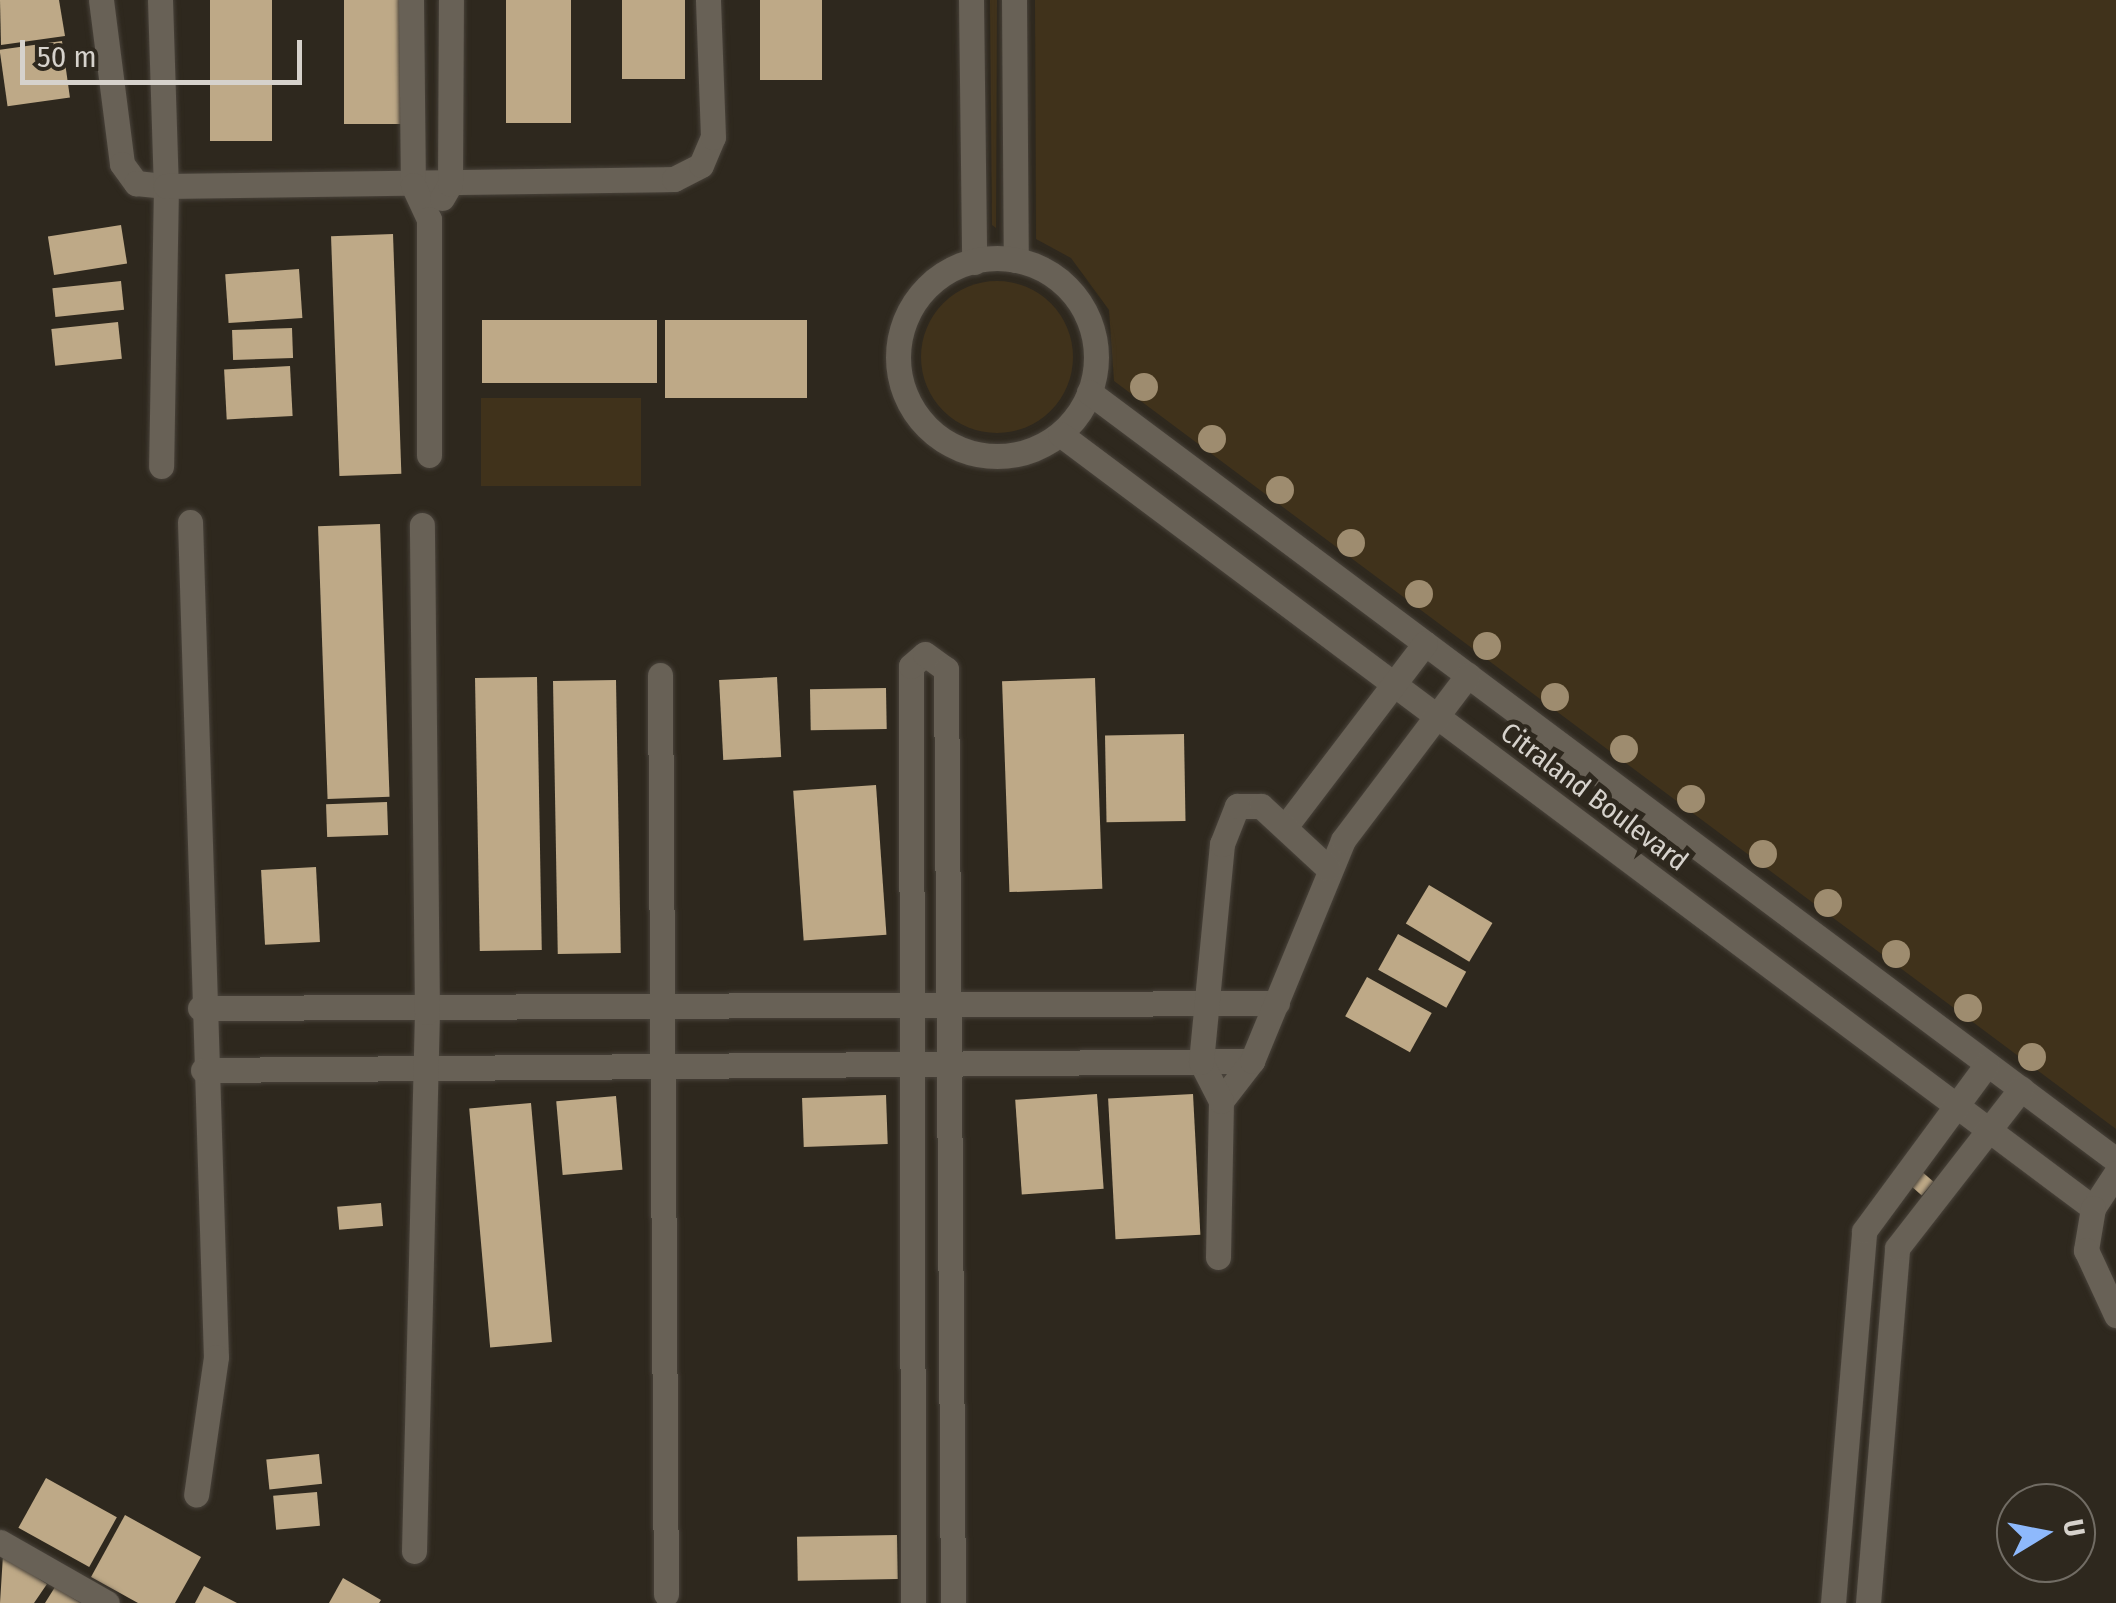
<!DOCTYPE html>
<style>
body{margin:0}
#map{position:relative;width:2116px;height:1603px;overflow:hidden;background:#2e281e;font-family:"Fira Sans Condensed",sans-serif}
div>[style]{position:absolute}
.green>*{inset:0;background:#40321b;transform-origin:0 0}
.round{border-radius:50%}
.building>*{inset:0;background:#bea987;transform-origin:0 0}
.roads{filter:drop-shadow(0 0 2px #48423a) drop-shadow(0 0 2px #48423a)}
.minor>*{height:25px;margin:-12.5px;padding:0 12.5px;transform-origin:12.5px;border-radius:12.5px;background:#686156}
.minor>.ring{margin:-12.5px;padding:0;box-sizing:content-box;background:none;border:25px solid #686156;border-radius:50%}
.trees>*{width:28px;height:28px;margin:-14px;border-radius:50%;background:#9e8c6f}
span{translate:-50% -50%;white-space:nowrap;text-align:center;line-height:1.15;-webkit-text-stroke:10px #2e281e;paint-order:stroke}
.street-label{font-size:28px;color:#d6d2cc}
.north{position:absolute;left:1996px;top:1483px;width:100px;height:100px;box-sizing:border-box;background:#2e281e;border:2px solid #716c64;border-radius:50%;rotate:80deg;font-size:28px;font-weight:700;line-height:40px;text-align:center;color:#d6d2cc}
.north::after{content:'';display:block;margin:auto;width:35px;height:45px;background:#8eb9fc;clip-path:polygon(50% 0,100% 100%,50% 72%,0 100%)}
.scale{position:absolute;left:20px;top:40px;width:282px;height:45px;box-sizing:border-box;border:5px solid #d6d2cc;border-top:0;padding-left:12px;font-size:30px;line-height:35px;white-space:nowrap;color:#d6d2cc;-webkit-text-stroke:8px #2e281e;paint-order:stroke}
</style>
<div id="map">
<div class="green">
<i style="clip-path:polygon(990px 0,997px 0,996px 228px,992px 225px)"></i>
<i style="clip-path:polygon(1035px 0,2116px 0,2116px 1129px,1114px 381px,1109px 310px,1071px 258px,1036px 239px)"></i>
<i class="round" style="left:921px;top:281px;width:152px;height:152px"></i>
<i style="left:481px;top:398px;width:160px;height:88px"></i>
</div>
<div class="building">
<i style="clip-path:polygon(0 0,59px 0,65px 36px,1px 45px)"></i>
<i style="left:210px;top:0;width:62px;height:141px"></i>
<i style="left:344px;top:0;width:62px;height:124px"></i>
<i style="left:506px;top:0;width:65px;height:123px"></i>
<i style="left:622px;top:0;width:63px;height:79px"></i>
<i style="left:760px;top:0;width:62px;height:80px"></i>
<i style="left:62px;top:41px;width:57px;height:63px;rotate:82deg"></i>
<i style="left:121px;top:225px;width:39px;height:74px;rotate:81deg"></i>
<i style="left:393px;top:234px;width:240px;height:62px;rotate:88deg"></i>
<i style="left:299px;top:269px;width:49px;height:74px;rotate:86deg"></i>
<i style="left:121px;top:281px;width:29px;height:69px;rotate:84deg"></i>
<i style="left:482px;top:320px;width:175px;height:63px"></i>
<i style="left:665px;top:320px;width:142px;height:78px"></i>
<i style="left:118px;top:322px;width:37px;height:67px;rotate:84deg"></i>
<i style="left:292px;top:328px;width:30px;height:60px;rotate:88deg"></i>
<i style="left:290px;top:366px;width:50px;height:66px;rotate:87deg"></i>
<i style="left:380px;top:524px;width:273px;height:62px;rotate:88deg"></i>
<i style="left:537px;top:677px;width:273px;height:62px;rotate:89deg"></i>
<i style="left:777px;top:677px;width:80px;height:58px;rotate:87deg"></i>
<i style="left:1095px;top:678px;width:211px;height:93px;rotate:88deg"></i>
<i style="left:616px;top:680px;width:273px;height:63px;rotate:89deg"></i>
<i style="left:886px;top:688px;width:41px;height:76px;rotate:89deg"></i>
<i style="left:1184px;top:734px;width:87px;height:79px;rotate:89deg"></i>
<i style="left:876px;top:785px;width:150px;height:83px;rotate:86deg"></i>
<i style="left:387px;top:802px;width:33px;height:61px;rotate:88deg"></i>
<i style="left:316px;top:867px;width:75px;height:55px;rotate:87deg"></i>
<i style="left:1429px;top:885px;width:74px;height:45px;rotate:31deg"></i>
<i style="left:1398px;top:934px;width:78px;height:41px;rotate:29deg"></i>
<i style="left:1367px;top:977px;width:74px;height:45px;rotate:29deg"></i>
<i style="left:1097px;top:1094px;width:95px;height:82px;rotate:86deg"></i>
<i style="left:1193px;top:1094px;width:141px;height:85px;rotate:87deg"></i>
<i style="left:886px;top:1095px;width:49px;height:84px;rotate:88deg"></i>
<i style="left:616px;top:1096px;width:74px;height:60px;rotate:85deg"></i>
<i style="left:531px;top:1103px;width:240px;height:62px;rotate:85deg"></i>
<i style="left:1920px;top:1170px;width:18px;height:18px;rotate:41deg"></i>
<i style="left:381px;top:1203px;width:23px;height:44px;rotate:85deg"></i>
<i style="left:319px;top:1454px;width:30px;height:53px;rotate:84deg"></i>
<i style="left:46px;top:1478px;width:81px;height:57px;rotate:29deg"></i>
<i style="left:317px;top:1492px;width:34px;height:44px;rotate:85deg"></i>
<i style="clip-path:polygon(125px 1515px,201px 1557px,175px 1603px,138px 1603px,91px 1577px)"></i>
<i style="left:897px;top:1535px;width:44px;height:100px;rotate:89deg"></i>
<i style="clip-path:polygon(3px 1555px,47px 1584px,34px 1603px,0 1603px)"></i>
<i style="clip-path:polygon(343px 1578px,381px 1600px,379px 1603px,329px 1603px)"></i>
<i style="clip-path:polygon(204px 1586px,237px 1603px,195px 1603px)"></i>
<i style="clip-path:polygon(55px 1587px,81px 1603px,45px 1603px)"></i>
</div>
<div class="roads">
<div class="minor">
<i style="left:101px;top:0;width:165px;rotate:82.7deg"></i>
<i style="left:122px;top:164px;width:24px;rotate:54deg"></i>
<i style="left:136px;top:183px;width:30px;rotate:6deg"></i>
<i style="left:166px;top:186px;width:280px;rotate:91deg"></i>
<i style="left:160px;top:0;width:186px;rotate:88.2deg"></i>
<i style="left:166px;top:186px;width:508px;rotate:-0.79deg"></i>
<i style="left:674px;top:179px;width:30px;rotate:-27deg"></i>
<i style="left:701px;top:165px;width:30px;rotate:-67deg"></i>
<i style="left:713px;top:137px;width:137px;rotate:-92.1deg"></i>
<i style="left:411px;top:0;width:185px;rotate:89.4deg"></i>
<i style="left:413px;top:185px;width:38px;rotate:65deg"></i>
<i style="left:429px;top:219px;width:236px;rotate:90deg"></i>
<i style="left:971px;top:0;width:262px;rotate:89.3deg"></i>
<i style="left:1014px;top:0;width:260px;rotate:89.6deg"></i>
<i style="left:442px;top:198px;width:16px;rotate:-60deg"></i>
<i style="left:450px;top:184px;width:184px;rotate:-89.7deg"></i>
<i class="ring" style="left:898px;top:258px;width:173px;height:173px"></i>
<i style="left:1089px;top:392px;width:1282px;rotate:36.79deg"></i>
<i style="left:1060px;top:434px;width:1291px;rotate:36.84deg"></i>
<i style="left:190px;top:522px;width:835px;rotate:88.22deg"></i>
<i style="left:216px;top:1357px;width:139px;rotate:98.2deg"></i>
<i style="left:660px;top:675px;width:919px;rotate:89.63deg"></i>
<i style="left:1285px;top:827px;width:231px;rotate:-52.7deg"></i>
<i style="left:200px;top:1008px;width:1077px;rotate:-0.27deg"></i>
<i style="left:203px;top:1070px;width:1049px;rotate:-0.49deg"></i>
<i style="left:1221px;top:1101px;width:51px;rotate:-52.2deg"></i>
<i style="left:1252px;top:1061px;width:239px;rotate:-67.6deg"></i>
<i style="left:1343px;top:840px;width:207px;rotate:-52.9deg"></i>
<i style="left:2116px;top:1173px;width:42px;rotate:123.3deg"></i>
<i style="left:2093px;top:1208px;width:43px;rotate:99.5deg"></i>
<i style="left:2086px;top:1250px;width:72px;rotate:65.2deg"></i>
<i style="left:1218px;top:1257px;width:156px;rotate:-88.9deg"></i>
<i style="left:1221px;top:1101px;width:44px;rotate:-117.1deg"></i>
<i style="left:1201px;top:1062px;width:219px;rotate:-84.5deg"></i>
<i style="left:1222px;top:844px;width:41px;rotate:-68.5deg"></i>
<i style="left:1237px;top:806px;width:24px"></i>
<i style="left:1261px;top:806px;width:91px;rotate:42.8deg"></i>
<i style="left:0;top:1542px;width:123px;rotate:29.7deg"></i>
<i style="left:414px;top:1551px;width:539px;rotate:-88.62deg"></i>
<i style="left:427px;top:1012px;width:487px;rotate:-90.6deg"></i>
<i style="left:913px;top:1603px;width:937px;rotate:-90.12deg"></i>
<i style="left:911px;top:666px;width:18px;rotate:-41deg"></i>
<i style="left:925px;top:654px;width:26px;rotate:36deg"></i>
<i style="left:946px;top:669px;width:934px;rotate:89.57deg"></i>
<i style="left:1833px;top:1603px;width:373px;rotate:-85.2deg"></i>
<i style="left:1864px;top:1231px;width:207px;rotate:-53.6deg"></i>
<i style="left:1868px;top:1603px;width:356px;rotate:-85.3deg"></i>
<i style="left:1897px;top:1248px;width:202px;rotate:-52.1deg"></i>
</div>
</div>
<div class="trees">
<i style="left:1144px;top:387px"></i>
<i style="left:1212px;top:439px"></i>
<i style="left:1280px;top:490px"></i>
<i style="left:1351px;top:543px"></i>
<i style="left:1419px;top:594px"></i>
<i style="left:1487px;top:646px"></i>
<i style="left:1555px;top:697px"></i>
<i style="left:1624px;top:749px"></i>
<i style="left:1691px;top:799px"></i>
<i style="left:1763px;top:854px"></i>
<i style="left:1828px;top:903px"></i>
<i style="left:1896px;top:954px"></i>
<i style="left:1968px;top:1008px"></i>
<i style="left:2032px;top:1057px"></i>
</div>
<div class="street-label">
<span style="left:1594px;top:797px;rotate:37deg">Citraland Boulevard</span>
</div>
<div class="north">U</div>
<div class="scale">50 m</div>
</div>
